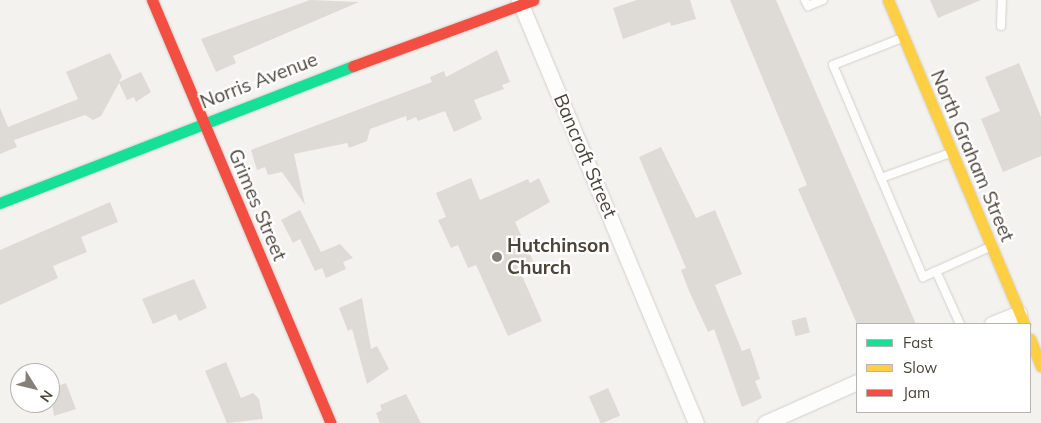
<!DOCTYPE html>
<style>
body{margin:0}
#map{position:relative;width:1041px;height:423px;overflow:hidden;background:#f4f2ee;font-family:Mulish,sans-serif}
div>[style]{position:absolute}
.building>*{inset:0;background:#dedbd6;transform-origin:0 0}
.roads{filter:drop-shadow(0 0 1px #d2d0cb) drop-shadow(0 0 1px #d2d0cb)}
.lane>*{height:8px;margin:-4px;padding:0 4px;transform-origin:4px;border-radius:4px;background:#fdfdfc}
.street>*{height:15px;margin:-7.5px;padding:0 7.5px;transform-origin:7.5px;border-radius:7.5px;background:#fdfdfc}
.fast>*{height:11px;margin:-5.5px;padding:0 5.5px;transform-origin:5.5px;border-radius:5.5px;background:#16e098}
.slow>*{height:11px;margin:-5.5px;padding:0 5.5px;transform-origin:5.5px;border-radius:5.5px;background:#ffcf43}
.jam>*{height:11px;margin:-5.5px;padding:0 5.5px;transform-origin:5.5px;border-radius:5.5px;background:#f24e42}
.dots>*{width:14px;height:14px;translate:-50% -50%;box-sizing:border-box;border:2px solid #fff;border-radius:50%}
span{translate:-50% -50%;white-space:nowrap;text-align:center;line-height:1.15;-webkit-text-stroke:4.5px #fff;paint-order:stroke}
.street-label{font-size:19px;color:#4b4439}
.poi-label{font-size:19px;color:#4b4439;font-weight:700}
.left{translate:0 -50%;text-align:left}
.legend{position:absolute;left:856px;top:323px;width:175px;height:90px;box-sizing:border-box;background:#fff;border:1px solid #b7b4b0;margin:0;padding:6px 9px;list-style:none;font-size:15px;color:#4b4439}
.legend li{display:flex;align-items:center;gap:10px;height:25px}
.legend b{width:25px;border:1px solid #b7b4b0}
.north{position:absolute;left:10px;top:363px;width:50px;height:50px;box-sizing:border-box;background:#fff;border:1px solid #b7b4b0;border-radius:50%;rotate:126deg;font-size:14px;font-weight:700;line-height:20px;text-align:center;color:#4b4439}
.north::after{content:'';display:block;margin:auto;width:18px;height:22px;background:#868178;clip-path:polygon(50% 0,100% 100%,50% 72%,0 100%)}
</style>
<div id="map">
<div class="building">
<i style="clip-path:polygon(310px 0,359px 2px,233px 56px,236px 63px,216px 72px,201px 39px)"></i>
<i style="clip-path:polygon(637px 0,690px 0,696px 19px,671px 26px,670px 22px,623px 39px,613px 8px)"></i>
<i style="clip-path:polygon(730px 0,776px 0,916px 324px,857px 324px,798px 189px,807px 185px)"></i>
<i style="clip-path:polygon(930px 0,981px 0,938px 18px)"></i>
<i style="clip-path:polygon(497px 50px,510px 82px,502px 85px,504px 89px,474px 100px,482px 119px,454px 132px,445px 111px,418px 121px,416px 117px,407px 121px,406px 116px,370px 129px,367px 141px,349px 148px,347px 143px,294px 154px,305px 205px,282px 172px,268px 175px,265px 167px,257px 170px,251px 150px,432px 82px,430px 77px,444px 71px,446px 77px)"></i>
<i style="clip-path:polygon(110px 53px,122px 76px,119px 82px,141px 72px,151px 92px,136px 102px,134px 97px,127px 100px,119px 83px,101px 116px,93px 120px,85px 115px,14px 140px,17px 147px,0 154px,0 108px,8px 127px,78px 99px,66px 72px)"></i>
<i style="clip-path:polygon(1019px 63px,1041px 117px,1041px 156px,1003px 172px,981px 119px,1000px 111px,985px 77px)"></i>
<i style="clip-path:polygon(661px 147px,696px 218px,715px 210px,742px 274px,715px 285px,742px 351px,750px 348px,760px 379px,755px 381px,762px 398px,742px 407px,714px 329px,708px 332px,689px 291px,681px 270px,686px 268px,639px 157px)"></i>
<i style="clip-path:polygon(471px 178px,480px 200px,528px 179px,530px 183px,539px 178px,550px 202px,515px 222px,534px 263px,519px 269px,542px 321px,508px 336px,476px 265px,468px 268px,458px 245px,451px 248px,438px 220px,446px 217px,436px 193px)"></i>
<i style="clip-path:polygon(110px 202px,118px 222px,81px 237px,87px 252px,53px 266px,58px 278px,0 305px,0 250px)"></i>
<i style="clip-path:polygon(300px 210px,321px 252px,340px 244px,353px 258px,343px 262px,346px 269px,326px 278px,322px 268px,315px 271px,300px 239px,293px 243px,281px 220px)"></i>
<i style="clip-path:polygon(194px 279px,207px 308px,179px 321px,176px 314px,153px 324px,142px 299px)"></i>
<i style="clip-path:polygon(362px 298px,371px 349px,377px 346px,389px 369px,367px 384px,352px 329px,348px 331px,339px 308px)"></i>
<i style="left:806px;top:317px;width:16px;height:15px;rotate:76deg"></i>
<i style="clip-path:polygon(226px 362px,241px 398px,253px 393px,259px 399px,263px 419px,227px 423px,205px 371px)"></i>
<i style="clip-path:polygon(66px 383px,76px 409px,54px 416px,50px 389px)"></i>
<i style="left:608px;top:388px;width:30px;height:21px;rotate:66deg"></i>
<i style="clip-path:polygon(406px 394px,421px 423px,380px 423px,376px 413px,382px 410px,380px 405px)"></i>
</div>
<div class="roads">
<div class="lane">
<i style="left:805px;top:0;width:7px;rotate:63deg"></i>
<i style="left:808px;top:6px;width:16px;rotate:-22deg"></i>
<i style="left:1001px;top:26px;width:26px;rotate:-88deg"></i>
<i style="left:902px;top:38px;width:74px;rotate:158.6deg"></i>
<i style="left:833px;top:65px;width:123px;rotate:67deg"></i>
<i style="left:881px;top:178px;width:73px;rotate:-19.9deg"></i>
<i style="left:881px;top:178px;width:108px;rotate:67deg"></i>
<i style="left:923px;top:277px;width:73px;rotate:-24.1deg"></i>
<i style="left:936px;top:271px;width:58px;rotate:65.6deg"></i>
</div>
<div class="street">
<i style="left:519px;top:0;width:459px;rotate:67.3deg"></i>
<i style="left:992px;top:324px;width:29px;rotate:-22deg"></i>
<i style="left:765px;top:423px;width:101px;rotate:-24deg"></i>
</div>
<div class="fast">
<i style="left:0;top:203px;width:379px;rotate:-21.2deg"></i>
</div>
<div class="slow">
<i style="left:888px;top:0;width:351px;rotate:67.2deg"></i>
<i style="left:1030px;top:339px;width:29px;rotate:68deg"></i>
</div>
<div class="jam">
<i style="left:152px;top:0;width:459px;rotate:67.1deg"></i>
<i style="left:353px;top:66px;width:192px;rotate:-20.1deg"></i>
</div>
</div>
<div class="dots">
<i style="left:497px;top:257px;background:#868178"></i>
</div>
<div class="street-label">
<span style="left:259px;top:81px;rotate:-21deg">Norris Avenue</span>
<span style="left:585px;top:156px;rotate:67deg">Bancroft Street</span>
<span style="left:972px;top:156px;rotate:67deg">North Graham Street</span>
<span style="left:257px;top:205px;rotate:67deg">Grimes Street</span>
</div>
<div class="poi-label">
<span class="left" style="left:507px;top:257px">Hutchinson<br>Church</span>
</div>
<ul class="legend">
<li><b style="height:6px;background:#16e098"></b>Fast</li>
<li><b style="height:6px;background:#ffcf43"></b>Slow</li>
<li><b style="height:6px;background:#f24e42"></b>Jam</li>
</ul>
<div class="north">N</div>
</div>
